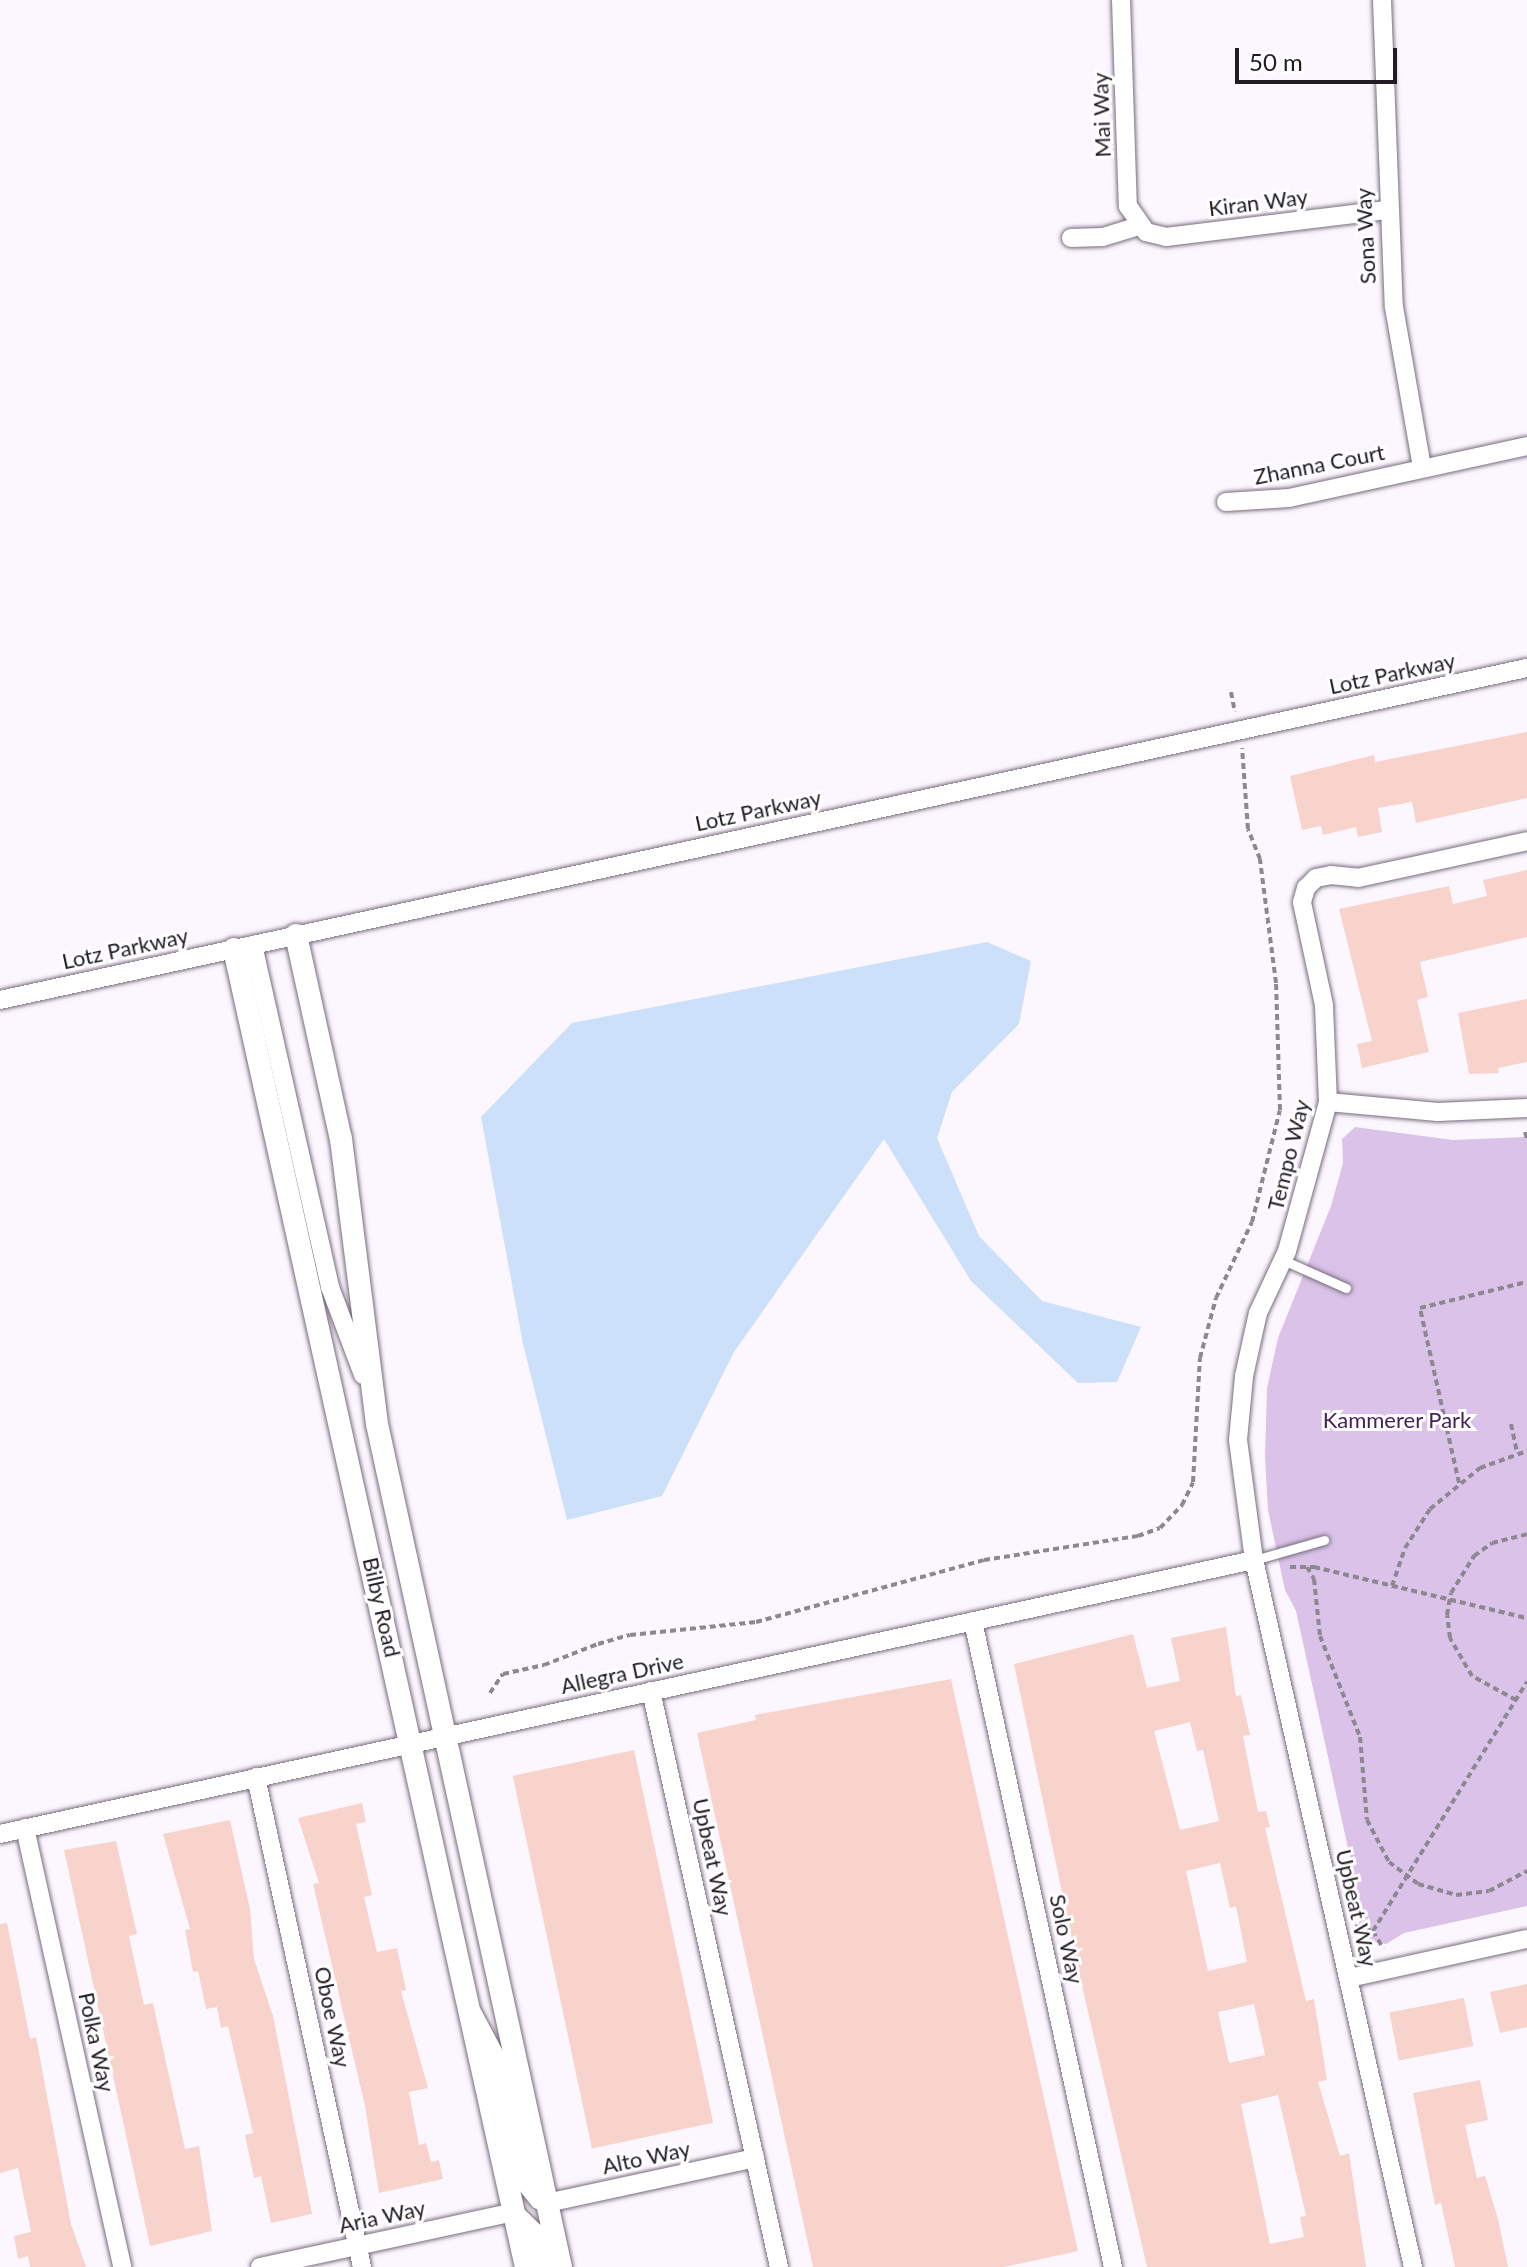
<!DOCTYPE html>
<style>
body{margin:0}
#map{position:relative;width:1527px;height:2267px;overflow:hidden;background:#fcf7ff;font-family:Lato,sans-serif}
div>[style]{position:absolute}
.green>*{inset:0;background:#dac2e8}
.water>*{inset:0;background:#cce0fa}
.building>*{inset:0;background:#f7d3cc;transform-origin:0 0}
.path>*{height:4px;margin-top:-2px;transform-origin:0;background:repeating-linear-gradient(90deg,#8d8890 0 6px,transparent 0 10px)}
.roads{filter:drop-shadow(0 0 2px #776c7d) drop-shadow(0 0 2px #776c7d)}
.service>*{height:9px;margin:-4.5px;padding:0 4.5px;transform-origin:4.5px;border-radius:4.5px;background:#fff}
.minor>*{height:18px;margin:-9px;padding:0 9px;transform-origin:9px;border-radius:9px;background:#fff}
.tertiary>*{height:22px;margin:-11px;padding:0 11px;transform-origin:11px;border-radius:11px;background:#fff}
span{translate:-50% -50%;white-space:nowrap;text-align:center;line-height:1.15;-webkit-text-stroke:6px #fff;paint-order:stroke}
.street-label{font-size:22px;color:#211c24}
.park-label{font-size:22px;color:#472259}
.scale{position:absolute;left:1235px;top:48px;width:162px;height:36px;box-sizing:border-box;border:4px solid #211c24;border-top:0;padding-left:10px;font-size:24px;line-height:28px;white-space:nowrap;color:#211c24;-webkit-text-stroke:6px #fff;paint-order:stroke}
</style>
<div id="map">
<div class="green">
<i style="clip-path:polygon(1355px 1127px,1453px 1140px,1527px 1137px,1527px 1906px,1404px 1933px,1386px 1944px,1368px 1940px,1359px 1925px,1360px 1903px,1296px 1611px,1285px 1590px,1268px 1510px,1265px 1457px,1267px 1388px,1278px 1338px,1331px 1206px,1343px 1163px,1342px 1139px)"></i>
</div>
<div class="water">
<i style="clip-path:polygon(987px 942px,1031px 961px,1019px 1024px,952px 1092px,937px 1138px,979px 1236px,1042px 1301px,1141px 1327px,1117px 1382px,1078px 1383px,971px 1281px,884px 1139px,734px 1352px,662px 1496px,567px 1520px,523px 1344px,481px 1117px,572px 1023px)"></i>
</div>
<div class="building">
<i style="clip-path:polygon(1527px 732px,1527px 798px,1416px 823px,1412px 802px,1378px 808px,1382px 832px,1358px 837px,1356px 827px,1323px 835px,1321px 826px,1302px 830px,1290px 776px,1374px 755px,1375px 762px)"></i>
<i style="clip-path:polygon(1527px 870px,1527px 937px,1420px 962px,1428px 997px,1417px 1000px,1429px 1052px,1362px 1068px,1357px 1044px,1372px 1041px,1339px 909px,1449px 886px,1453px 904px,1487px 896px,1483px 880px)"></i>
<i style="clip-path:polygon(1527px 999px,1527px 1062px,1498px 1068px,1499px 1073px,1469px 1074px,1458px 1013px)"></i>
<i style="clip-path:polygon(evenodd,1226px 1627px,1236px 1696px,1241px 1695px,1250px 1735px,1243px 1736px,1258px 1812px,1266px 1811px,1270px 1827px,1265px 1828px,1306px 2001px,1314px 1999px,1327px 2080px,1318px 2082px,1340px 2156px,1349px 2153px,1366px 2267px,1147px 2267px,1079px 1973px,1014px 1664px,1133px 1634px,1147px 1688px,1180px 1681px,1171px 1638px,1226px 1627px,1190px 1722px,1197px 1751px,1203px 1750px,1219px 1821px,1180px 1830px,1154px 1731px,1190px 1722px,1226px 1627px,1220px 1863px,1230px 1908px,1236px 1906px,1247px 1962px,1208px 1971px,1186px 1871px,1220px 1863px,1226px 1627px,1254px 2004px,1265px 2055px,1229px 2063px,1218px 2012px,1254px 2004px,1226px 1627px,1278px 2095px,1306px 2216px,1300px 2217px,1304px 2237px,1270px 2244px,1241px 2104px,1278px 2095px)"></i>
<i style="clip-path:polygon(951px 1679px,1078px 2251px,1004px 2267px,813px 2267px,697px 1733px,756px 1720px,755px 1715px)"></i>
<i style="left:634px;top:1750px;width:381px;height:124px;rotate:78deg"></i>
<i style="clip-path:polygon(362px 1803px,366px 1822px,356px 1824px,372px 1895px,364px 1897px,377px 1952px,397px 1948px,406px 1990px,401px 1991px,428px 2088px,409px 2092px,419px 2145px,426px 2143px,431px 2162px,439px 2160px,443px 2179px,379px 2193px,365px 2106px,313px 1884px,319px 1883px,298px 1818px)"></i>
<i style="clip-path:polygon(230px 1820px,250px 1909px,254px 1959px,273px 2016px,312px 2214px,271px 2223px,261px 2176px,254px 2178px,245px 2135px,253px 2133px,228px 2026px,221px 2028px,217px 2007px,206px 2009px,198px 1971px,193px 1972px,185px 1930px,190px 1929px,163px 1834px)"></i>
<i style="clip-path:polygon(116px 1841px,137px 1934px,129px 1936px,144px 2005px,153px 2003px,185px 2149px,199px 2146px,212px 2231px,150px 2246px,64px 1850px)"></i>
<i style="clip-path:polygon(7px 1923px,30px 2039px,36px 2037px,71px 2224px,86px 2267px,30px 2267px,28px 2256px,18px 2259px,14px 2236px,31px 2232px,18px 2168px,0 2173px,0 1924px)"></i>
<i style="clip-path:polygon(1527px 1984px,1527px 2027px,1500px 2033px,1490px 1992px)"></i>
<i style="left:1464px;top:1998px;width:49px;height:76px;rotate:79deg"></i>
<i style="clip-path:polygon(1480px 2080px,1488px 2120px,1465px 2125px,1477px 2178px,1485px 2176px,1498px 2219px,1508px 2267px,1455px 2267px,1441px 2203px,1435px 2205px,1413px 2093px)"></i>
</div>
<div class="path">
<i style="left:1231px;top:692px;width:20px;rotate:79deg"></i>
<i style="left:1525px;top:1132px;width:7px;rotate:74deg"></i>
<i style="left:1511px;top:1424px;width:30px;rotate:78deg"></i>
<i style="left:1459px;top:1483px;width:179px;rotate:-102.6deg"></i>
<i style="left:1420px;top:1308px;width:110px;rotate:-13.7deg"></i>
<i style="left:1290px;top:1567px;width:24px"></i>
<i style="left:1314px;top:1567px;width:219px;rotate:13.5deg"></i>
<i style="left:1307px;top:1567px;width:14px;rotate:60deg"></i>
<i style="left:1314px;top:1579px;width:57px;rotate:84deg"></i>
<i style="left:1320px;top:1636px;width:109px;rotate:68.4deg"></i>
<i style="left:1360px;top:1737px;width:83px;rotate:85.2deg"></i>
<i style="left:1367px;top:1820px;width:47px;rotate:62.4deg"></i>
<i style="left:1389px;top:1862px;width:36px;rotate:37deg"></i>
<i style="left:1418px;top:1884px;width:40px;rotate:16deg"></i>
<i style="left:1456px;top:1895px;width:33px;rotate:-7deg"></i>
<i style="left:1489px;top:1891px;width:43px;rotate:-27.8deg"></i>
<i style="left:1392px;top:1586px;width:40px;rotate:-71.1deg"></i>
<i style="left:1405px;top:1548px;width:46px;rotate:-57.3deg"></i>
<i style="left:1430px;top:1509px;width:65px;rotate:-39.4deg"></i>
<i style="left:1480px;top:1468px;width:50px;rotate:-19.9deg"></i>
<i style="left:490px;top:1693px;width:23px;rotate:-56deg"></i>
<i style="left:503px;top:1674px;width:42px;rotate:-12.4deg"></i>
<i style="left:544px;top:1665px;width:58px;rotate:-21.3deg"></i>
<i style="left:598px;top:1644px;width:33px;rotate:-16deg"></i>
<i style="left:630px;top:1635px;width:127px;rotate:-5.9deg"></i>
<i style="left:756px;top:1622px;width:236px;rotate:-15.2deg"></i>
<i style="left:984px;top:1560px;width:156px;rotate:-8.9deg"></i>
<i style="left:1138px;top:1536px;width:23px;rotate:-20deg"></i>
<i style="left:1160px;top:1528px;width:32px;rotate:-46deg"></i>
<i style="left:1182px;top:1505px;width:25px;rotate:-64deg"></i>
<i style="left:1193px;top:1482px;width:124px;rotate:-86.8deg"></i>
<i style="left:1200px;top:1358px;width:62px;rotate:-75.1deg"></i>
<i style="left:1216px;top:1298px;width:84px;rotate:-64.7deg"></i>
<i style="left:1252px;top:1222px;width:115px;rotate:-76deg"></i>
<i style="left:1280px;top:1110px;width:127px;rotate:-91.8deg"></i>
<i style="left:1276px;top:983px;width:125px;rotate:-97.4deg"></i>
<i style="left:1260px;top:859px;width:32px;rotate:-112deg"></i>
<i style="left:1248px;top:829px;width:81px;rotate:-94.2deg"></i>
<i style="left:1516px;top:1700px;width:50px;rotate:-151.4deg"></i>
<i style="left:1472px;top:1676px;width:44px;rotate:-120.1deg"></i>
<i style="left:1450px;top:1638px;width:23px;rotate:-97deg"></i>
<i style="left:1447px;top:1615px;width:22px;rotate:-80deg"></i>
<i style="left:1451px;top:1593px;width:44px;rotate:-58.1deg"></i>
<i style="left:1474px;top:1556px;width:22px;rotate:-36deg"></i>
<i style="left:1492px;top:1543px;width:36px;rotate:-14deg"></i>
<i style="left:1355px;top:1926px;width:19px;rotate:16deg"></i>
<i style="left:1373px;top:1931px;width:20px;rotate:60deg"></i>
<i style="left:1373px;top:1931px;width:293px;rotate:-58.3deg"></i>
</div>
<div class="roads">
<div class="service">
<i style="left:1283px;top:1260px;width:69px;rotate:24deg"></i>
<i style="left:1254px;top:1560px;width:73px;rotate:-15.9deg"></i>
</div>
<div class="minor">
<i style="left:1121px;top:0;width:206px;rotate:88.1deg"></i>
<i style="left:1128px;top:206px;width:32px;rotate:55deg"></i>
<i style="left:1146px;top:232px;width:21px;rotate:14deg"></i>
<i style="left:1166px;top:237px;width:222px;rotate:-7deg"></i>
<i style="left:1382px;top:0;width:307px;rotate:87.8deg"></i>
<i style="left:1394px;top:307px;width:162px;rotate:80.1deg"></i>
<i style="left:1071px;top:238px;width:32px;rotate:-2deg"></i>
<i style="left:1103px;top:237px;width:37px;rotate:-17deg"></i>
<i style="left:1226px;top:502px;width:63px;rotate:-3.6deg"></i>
<i style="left:1289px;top:498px;width:244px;rotate:-12.3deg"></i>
<i style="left:253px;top:945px;width:351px;rotate:77.3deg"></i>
<i style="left:330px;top:1287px;width:94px;rotate:69.4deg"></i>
<i style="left:0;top:1000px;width:1563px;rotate:-12.27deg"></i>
<i style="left:1328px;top:1102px;width:110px;rotate:5.2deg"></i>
<i style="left:1438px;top:1112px;width:89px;rotate:-2.6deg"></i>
<i style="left:973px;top:1621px;width:661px;rotate:77.77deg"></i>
<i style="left:651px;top:1691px;width:590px;rotate:77.47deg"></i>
<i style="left:256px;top:1777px;width:501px;rotate:77.79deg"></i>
<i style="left:25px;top:1828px;width:450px;rotate:77.5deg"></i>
<i style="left:0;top:1834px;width:1284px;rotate:-12.33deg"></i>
<i style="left:1349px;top:1978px;width:182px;rotate:-12.4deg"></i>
<i style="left:472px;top:2012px;width:55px;rotate:62deg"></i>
<i style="left:498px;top:2061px;width:125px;rotate:77.5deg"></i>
<i style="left:525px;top:2183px;width:22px;rotate:51deg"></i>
<i style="left:539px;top:2200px;width:9px;rotate:21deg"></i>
<i style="left:547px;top:2203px;width:213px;rotate:-12.2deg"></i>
<i style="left:260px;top:2267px;width:260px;rotate:-12.2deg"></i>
<i style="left:514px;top:2212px;width:29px;rotate:44deg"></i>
<i style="left:535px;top:2232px;width:36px;rotate:76deg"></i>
<i style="left:1413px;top:2267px;width:725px;rotate:-102.67deg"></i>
<i style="left:1254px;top:1560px;width:121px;rotate:-97.6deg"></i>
<i style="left:1238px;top:1440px;width:64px;rotate:-84.6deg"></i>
<i style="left:1244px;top:1376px;width:65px;rotate:-77.5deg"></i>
<i style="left:1258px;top:1313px;width:68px;rotate:-64.9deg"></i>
<i style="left:1287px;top:1251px;width:155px;rotate:-74.6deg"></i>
<i style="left:1328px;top:1102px;width:97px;rotate:-92.4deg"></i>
<i style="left:1324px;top:1005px;width:105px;rotate:-102.1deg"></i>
<i style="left:1302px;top:902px;width:15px;rotate:-74deg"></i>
<i style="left:1306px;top:888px;width:14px;rotate:-45deg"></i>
<i style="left:1316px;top:878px;width:15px;rotate:-11deg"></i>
<i style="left:1331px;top:875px;width:27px;rotate:6deg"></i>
<i style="left:1358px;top:878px;width:173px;rotate:-12.3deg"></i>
</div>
<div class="tertiary">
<i style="left:296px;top:935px;width:209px;rotate:77.6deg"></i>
<i style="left:341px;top:1139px;width:287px;rotate:82.8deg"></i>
<i style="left:377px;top:1424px;width:863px;rotate:77.69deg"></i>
<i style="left:234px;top:949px;width:1350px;rotate:77.51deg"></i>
</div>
</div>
<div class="street-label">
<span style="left:1101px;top:115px;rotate:-92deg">Mai Way</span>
<span style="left:1258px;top:202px;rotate:-7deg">Kiran Way</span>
<span style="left:1365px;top:236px;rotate:-93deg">Sona Way</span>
<span style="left:1319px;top:464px;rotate:-11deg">Zhanna Court</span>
<span style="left:1392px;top:673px;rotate:-12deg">Lotz Parkway</span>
<span style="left:758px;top:810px;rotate:-12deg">Lotz Parkway</span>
<span style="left:125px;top:948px;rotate:-12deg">Lotz Parkway</span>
<span style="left:1288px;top:1155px;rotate:-76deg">Tempo Way</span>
<span style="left:382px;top:1607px;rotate:77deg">Bilby Road</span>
<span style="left:622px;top:1673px;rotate:-12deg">Allegra Drive</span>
<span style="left:713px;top:1857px;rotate:78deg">Upbeat Way</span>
<span style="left:1357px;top:1908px;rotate:77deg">Upbeat Way</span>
<span style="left:1067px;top:1939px;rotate:78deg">Solo Way</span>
<span style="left:333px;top:2017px;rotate:78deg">Oboe Way</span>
<span style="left:97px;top:2042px;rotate:78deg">Polka Way</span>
<span style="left:646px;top:2157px;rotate:-12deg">Alto Way</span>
<span style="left:382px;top:2216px;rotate:-12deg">Aria Way</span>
</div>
<div class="park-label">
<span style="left:1397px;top:1420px">Kammerer Park</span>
</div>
<div class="scale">50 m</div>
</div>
